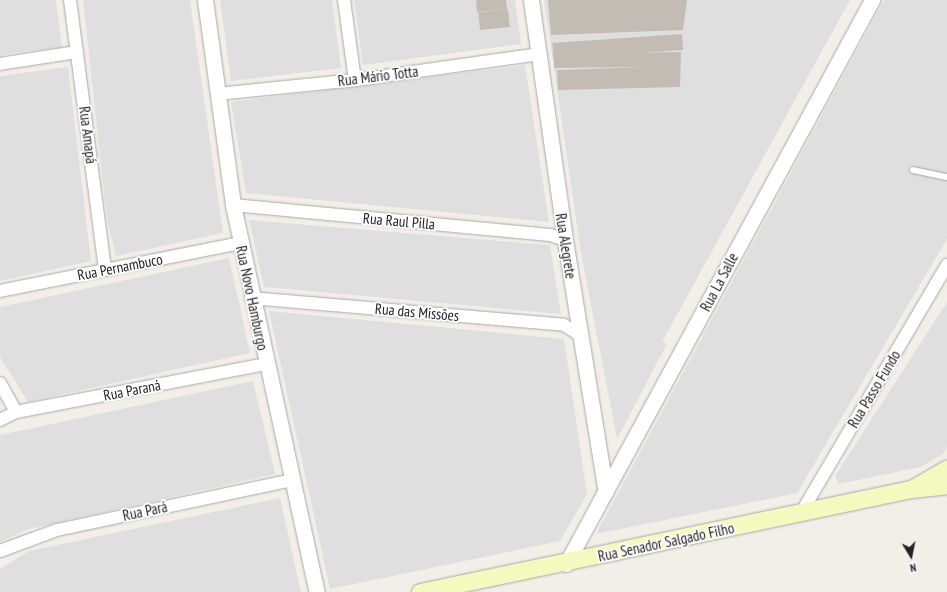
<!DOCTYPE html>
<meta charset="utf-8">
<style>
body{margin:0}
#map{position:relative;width:947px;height:592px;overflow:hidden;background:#f2efe9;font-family:"PT Sans Narrow",sans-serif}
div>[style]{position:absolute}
.residential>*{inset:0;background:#e0dfdf}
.building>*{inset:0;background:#c3bcb5;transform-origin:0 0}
.roads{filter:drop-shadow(0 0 1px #a9a9a9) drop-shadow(0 0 1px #a9a9a9)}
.service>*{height:6px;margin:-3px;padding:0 3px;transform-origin:3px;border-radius:3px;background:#fff}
.minor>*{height:12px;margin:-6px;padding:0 6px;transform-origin:6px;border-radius:6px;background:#fff}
.tertiary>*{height:15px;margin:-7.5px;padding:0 7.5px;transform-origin:7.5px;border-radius:7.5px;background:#fff}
.secondary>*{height:17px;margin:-8.5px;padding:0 8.5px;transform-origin:8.5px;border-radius:8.5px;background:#f4fabf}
span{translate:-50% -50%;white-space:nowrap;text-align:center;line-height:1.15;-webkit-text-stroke:3.5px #fff;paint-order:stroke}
.street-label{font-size:15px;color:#222}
.north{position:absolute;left:891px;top:536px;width:40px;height:40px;-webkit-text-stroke:3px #fff;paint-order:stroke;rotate:170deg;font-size:11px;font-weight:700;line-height:16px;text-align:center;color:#222}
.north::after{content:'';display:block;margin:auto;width:14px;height:18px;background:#222;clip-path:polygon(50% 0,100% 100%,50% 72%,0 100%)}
</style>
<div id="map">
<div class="residential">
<i style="clip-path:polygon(0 0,56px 0,62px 47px,0 55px)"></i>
<i style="clip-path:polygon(83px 0,190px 0,223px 233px,116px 256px,107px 220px)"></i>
<i style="clip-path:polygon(220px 0,332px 0,341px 68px,231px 81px)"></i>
<i style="clip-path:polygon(354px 0,515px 0,521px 44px,363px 65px)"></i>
<i style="clip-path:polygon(544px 0,850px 0,662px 342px,667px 344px,617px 439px,581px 253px)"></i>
<i style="clip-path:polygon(884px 0,947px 0,947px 239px,797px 493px,596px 534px)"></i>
<i style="clip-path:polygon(525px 65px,549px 222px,246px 193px,231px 102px)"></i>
<i style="clip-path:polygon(68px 67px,91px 261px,0 281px,0 76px)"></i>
<i style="clip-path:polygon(249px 220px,550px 245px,561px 314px,264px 287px)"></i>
<i style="clip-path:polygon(229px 258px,250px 353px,28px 402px,0 357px,0 307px)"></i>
<i style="clip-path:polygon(947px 302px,947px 446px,943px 454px,920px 467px,839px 484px,835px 476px)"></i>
<i style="clip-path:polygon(269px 311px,564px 339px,587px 494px,560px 541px,330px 589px)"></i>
<i style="clip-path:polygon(253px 381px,275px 474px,29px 529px,0 542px,0 435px)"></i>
<i style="clip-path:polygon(280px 498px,301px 592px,0 592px,0 569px,29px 551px)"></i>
</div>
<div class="building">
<i style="clip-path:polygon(476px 0,506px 0,507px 9px,477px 12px)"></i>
<i style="clip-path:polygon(548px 0,687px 0,683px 30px,551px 35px)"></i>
<i style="left:508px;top:9px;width:18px;height:30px;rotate:84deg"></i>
<i style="left:682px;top:34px;width:16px;height:130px;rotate:86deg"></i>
<i style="clip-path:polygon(681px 52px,680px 87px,558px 90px,557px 70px,648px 67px,554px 68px,554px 54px)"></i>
</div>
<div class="roads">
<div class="service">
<i style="left:913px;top:170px;width:35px;rotate:12deg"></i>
</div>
<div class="minor">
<i style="left:70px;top:0;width:272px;rotate:82.6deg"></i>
<i style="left:344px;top:0;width:81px;rotate:82.2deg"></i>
<i style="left:0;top:64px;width:78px;rotate:-8.9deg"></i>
<i style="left:217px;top:94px;width:139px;rotate:-5.8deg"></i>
<i style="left:355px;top:80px;width:186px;rotate:-8deg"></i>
<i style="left:233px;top:205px;width:318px;rotate:5.4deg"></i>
<i style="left:550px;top:235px;width:16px;rotate:18deg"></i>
<i style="left:0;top:291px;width:245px;rotate:-11.3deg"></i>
<i style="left:251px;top:298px;width:314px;rotate:4.9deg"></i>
<i style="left:564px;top:325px;width:19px;rotate:32deg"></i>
<i style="left:0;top:383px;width:33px;rotate:61deg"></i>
<i style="left:0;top:420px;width:18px;rotate:-27deg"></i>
<i style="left:16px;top:412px;width:255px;rotate:-10.9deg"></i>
<i style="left:801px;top:513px;width:288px;rotate:-59.5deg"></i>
<i style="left:0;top:551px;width:61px;rotate:-20.2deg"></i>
<i style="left:57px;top:530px;width:240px;rotate:-12deg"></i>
</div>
<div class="tertiary">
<i style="left:205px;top:0;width:207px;rotate:82.2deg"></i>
<i style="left:233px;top:205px;width:396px;rotate:77.8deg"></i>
<i style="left:531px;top:0;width:242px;rotate:81.9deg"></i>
<i style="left:565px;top:240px;width:255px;rotate:80.8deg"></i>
<i style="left:566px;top:564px;width:642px;rotate:-61.52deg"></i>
</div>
<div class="secondary">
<i style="left:913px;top:488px;width:39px;rotate:-30deg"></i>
<i style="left:420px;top:592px;width:502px;rotate:-11.85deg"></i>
<i style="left:911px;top:489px;width:36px;rotate:-6deg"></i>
</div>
</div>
<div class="street-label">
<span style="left:378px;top:76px;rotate:-7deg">Rua Mário Totta</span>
<span style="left:88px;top:135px;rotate:83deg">Rua Amapá</span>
<span style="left:399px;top:221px;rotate:5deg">Rua Raul Pilla</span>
<span style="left:566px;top:246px;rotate:81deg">Rua Alegrete</span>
<span style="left:120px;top:267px;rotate:-11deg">Rua Pernambuco</span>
<span style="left:719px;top:282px;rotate:-62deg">Rua La Salle</span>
<span style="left:252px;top:298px;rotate:78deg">Rua Novo Hamburgo</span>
<span style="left:417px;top:312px;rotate:5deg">Rua das Missões</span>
<span style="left:874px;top:389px;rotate:-59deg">Rua Passo Fundo</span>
<span style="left:132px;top:390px;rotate:-11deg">Rua Paraná</span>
<span style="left:145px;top:511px;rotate:-12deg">Rua Pará</span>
<span style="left:666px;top:542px;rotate:-12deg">Rua Senador Salgado Filho</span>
</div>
<div class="north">N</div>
</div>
